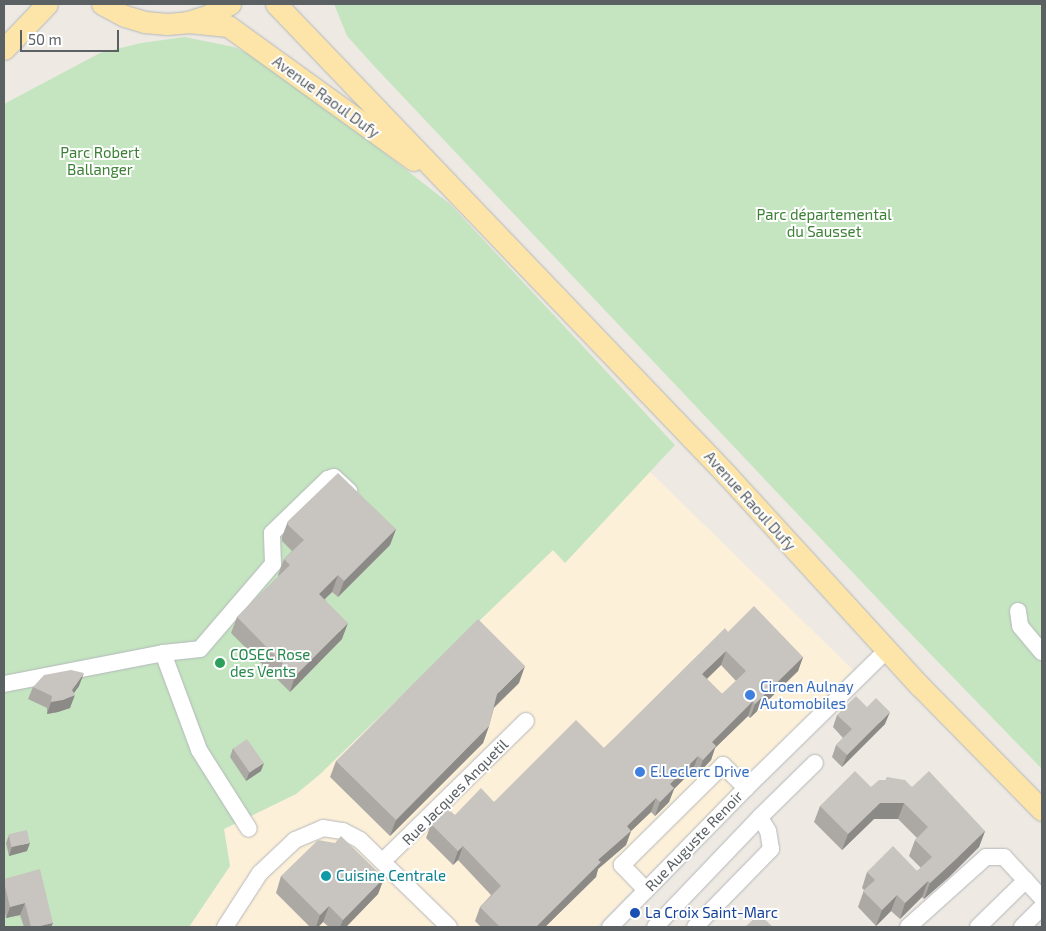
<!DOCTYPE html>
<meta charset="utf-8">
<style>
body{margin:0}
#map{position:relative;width:1046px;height:931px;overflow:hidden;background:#eeeae3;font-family:"Exo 2",sans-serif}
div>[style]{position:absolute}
.commercial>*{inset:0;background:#fdf0d9}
.green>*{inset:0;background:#c4e5c0}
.roads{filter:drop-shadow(0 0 1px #b4b7ba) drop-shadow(0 0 1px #b4b7ba)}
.minor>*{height:16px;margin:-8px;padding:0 8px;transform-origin:8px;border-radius:8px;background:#fff}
.major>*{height:21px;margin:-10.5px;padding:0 10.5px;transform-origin:10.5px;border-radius:10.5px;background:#fde5a9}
.wall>*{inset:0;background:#aca9a5}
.shaded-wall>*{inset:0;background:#8c8a86}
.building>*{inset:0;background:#c8c5c0;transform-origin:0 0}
.dots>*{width:14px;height:14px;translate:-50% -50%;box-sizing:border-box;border:2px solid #fff;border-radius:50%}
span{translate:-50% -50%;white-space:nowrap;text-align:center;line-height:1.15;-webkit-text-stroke:4px #fff;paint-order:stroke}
.street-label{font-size:15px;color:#5b6063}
.park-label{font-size:15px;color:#3c8035}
.leisure-label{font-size:15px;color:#27864d}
.left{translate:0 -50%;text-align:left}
.shop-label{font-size:15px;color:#366cbe}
.culture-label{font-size:15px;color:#0d838f}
.transit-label{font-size:15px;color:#164399}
.frame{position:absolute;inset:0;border:5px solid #5b6063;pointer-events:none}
.scale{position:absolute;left:20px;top:30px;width:99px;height:22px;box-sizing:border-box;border:2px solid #5b6063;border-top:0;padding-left:6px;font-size:15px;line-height:18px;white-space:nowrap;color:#5b6063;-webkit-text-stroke:4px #fff;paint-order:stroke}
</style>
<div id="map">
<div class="commercial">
<i style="clip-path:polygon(650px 472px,853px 670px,596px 927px,189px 927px,230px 866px,224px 829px,296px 794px,319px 775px,553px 550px,565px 563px)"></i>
</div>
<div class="green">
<i style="clip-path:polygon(334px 4px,1042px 4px,1042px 769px,909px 632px,374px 66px,347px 36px)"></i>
<i style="clip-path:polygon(185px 37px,234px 47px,274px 67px,450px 204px,675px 445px,565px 563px,553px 550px,319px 775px,296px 794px,224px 829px,230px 866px,189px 927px,4px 927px,4px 104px,100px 53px,141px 43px)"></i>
</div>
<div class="roads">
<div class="minor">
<i style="left:1018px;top:611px;width:15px;rotate:82deg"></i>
<i style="left:1020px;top:626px;width:34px;rotate:50deg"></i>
<i style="left:163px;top:653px;width:37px;rotate:-6deg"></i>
<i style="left:200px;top:649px;width:112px;rotate:-49.3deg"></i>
<i style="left:273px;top:564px;width:31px;rotate:-92deg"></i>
<i style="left:272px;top:533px;width:78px;rotate:-44deg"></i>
<i style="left:328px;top:479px;width:6px;rotate:-18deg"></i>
<i style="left:334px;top:477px;width:21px;rotate:43deg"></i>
<i style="left:4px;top:684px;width:162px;rotate:-11deg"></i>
<i style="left:163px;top:653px;width:103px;rotate:69.6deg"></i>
<i style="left:199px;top:750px;width:93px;rotate:57.7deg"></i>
<i style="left:383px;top:861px;width:200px;rotate:-44.4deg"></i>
<i style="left:646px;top:890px;width:35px;rotate:-134deg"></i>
<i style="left:622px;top:865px;width:142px;rotate:-44.7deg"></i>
<i style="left:723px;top:765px;width:33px;rotate:45deg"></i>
<i style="left:225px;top:927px;width:64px;rotate:-57.1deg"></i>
<i style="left:260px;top:873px;width:48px;rotate:-43.3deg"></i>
<i style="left:295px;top:840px;width:30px;rotate:-23deg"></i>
<i style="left:323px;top:828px;width:20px;rotate:9deg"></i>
<i style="left:343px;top:831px;width:19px;rotate:28deg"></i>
<i style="left:360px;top:840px;width:124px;rotate:44.3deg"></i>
<i style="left:610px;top:927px;width:194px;rotate:-45.6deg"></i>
<i style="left:746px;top:788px;width:196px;rotate:-44.4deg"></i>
<i style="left:655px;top:927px;width:152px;rotate:-46.3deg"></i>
<i style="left:760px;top:817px;width:77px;rotate:-44.5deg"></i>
<i style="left:695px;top:927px;width:109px;rotate:-45.7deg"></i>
<i style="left:771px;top:849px;width:18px;rotate:-99deg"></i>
<i style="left:768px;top:831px;width:16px;rotate:-120deg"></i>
<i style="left:908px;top:927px;width:105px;rotate:-41.9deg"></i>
<i style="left:986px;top:857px;width:18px"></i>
<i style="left:1004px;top:857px;width:56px;rotate:47.2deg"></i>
<i style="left:978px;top:927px;width:67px;rotate:-44.4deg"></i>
<i style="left:1022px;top:927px;width:28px;rotate:-45deg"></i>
</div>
<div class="major">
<i style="left:102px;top:4px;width:26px;rotate:28deg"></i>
<i style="left:125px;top:16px;width:21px;rotate:17deg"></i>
<i style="left:145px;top:22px;width:22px;rotate:5deg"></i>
<i style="left:167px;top:24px;width:21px;rotate:-5deg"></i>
<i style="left:188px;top:22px;width:22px;rotate:-18deg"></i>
<i style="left:209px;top:15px;width:24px;rotate:-28deg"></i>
<i style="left:276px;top:4px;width:652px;rotate:46.24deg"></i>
<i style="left:727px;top:475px;width:286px;rotate:47.6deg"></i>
<i style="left:920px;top:686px;width:174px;rotate:45.5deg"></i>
<i style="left:188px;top:22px;width:40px;rotate:5.7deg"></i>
<i style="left:228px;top:26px;width:229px;rotate:35.8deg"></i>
<i style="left:4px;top:49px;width:62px;rotate:-46.3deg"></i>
</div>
</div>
<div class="wall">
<i style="clip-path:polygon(288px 521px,396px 529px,390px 545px,338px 597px,332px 592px,325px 599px,342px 639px,290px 692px,231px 633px,237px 617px,279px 576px,278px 575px,284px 559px,292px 551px,282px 541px,282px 537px)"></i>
<i style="clip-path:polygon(evenodd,728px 632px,803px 657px,798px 671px,750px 718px,748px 716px,715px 748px,711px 760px,698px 774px,693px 770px,674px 789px,669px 802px,655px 816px,651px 812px,631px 831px,626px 845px,598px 869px,596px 877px,545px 927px,481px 927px,475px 921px,480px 907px,491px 895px,458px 860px,453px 865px,426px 838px,431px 824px,455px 815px,494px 802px,604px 748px,728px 632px,721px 665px,736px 681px,722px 694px,707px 679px,721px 665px)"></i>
<i style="clip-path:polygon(519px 683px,494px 708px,489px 726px,483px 743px,390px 836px,330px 777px,336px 761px)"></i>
<i style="clip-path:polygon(79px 686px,74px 693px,70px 708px,58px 712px,47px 714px,47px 708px,28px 699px,33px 687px)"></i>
<i style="clip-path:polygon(837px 715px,885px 724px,842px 767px,832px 757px,836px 745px,843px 738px,833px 727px)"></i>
<i style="clip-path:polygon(233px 748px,261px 771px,246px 781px,230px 757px)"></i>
<i style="clip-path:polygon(887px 777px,912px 787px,985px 831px,979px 847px,949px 877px,924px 899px,922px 897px,900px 919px,891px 911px,876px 926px,858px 907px,864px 890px,862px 888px,867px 872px,917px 871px,921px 868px,909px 856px,915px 840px,917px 838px,898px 819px,874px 819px,842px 850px,814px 822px,820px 806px,871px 787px,886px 780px)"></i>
<i style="clip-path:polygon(9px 835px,27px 851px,9px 856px,6px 843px)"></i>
<i style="clip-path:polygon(281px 876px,384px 878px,378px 894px,346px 927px,329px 927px,323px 922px,318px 927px,310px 927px,276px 893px)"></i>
<i style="clip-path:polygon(4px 879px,53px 923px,51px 927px,24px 927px,20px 915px,6px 918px,4px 909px)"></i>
</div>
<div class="shaded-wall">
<i style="clip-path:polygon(396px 529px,390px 545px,338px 597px,344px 581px)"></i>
<i style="clip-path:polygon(338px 575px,332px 592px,313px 610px,319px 594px)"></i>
<i style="clip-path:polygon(348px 623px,342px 639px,290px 692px,295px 676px)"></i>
<i style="clip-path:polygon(726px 651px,721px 665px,697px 688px,702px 674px)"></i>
<i style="clip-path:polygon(803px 657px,798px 671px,750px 718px,755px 704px)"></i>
<i style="clip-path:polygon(525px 666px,519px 683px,491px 710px,497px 694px)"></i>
<i style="clip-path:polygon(84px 673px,79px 686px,71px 697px,75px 695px,70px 708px,58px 712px,47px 714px,51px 702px,72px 690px)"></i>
<i style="clip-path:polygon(753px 701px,748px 716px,715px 748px,711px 760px,698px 774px,703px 760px,712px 742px)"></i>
<i style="clip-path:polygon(890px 712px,885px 724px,842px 767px,847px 755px)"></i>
<i style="clip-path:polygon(489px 726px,483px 743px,390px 836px,396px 820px)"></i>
<i style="clip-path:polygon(698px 756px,693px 770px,674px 789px,669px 802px,655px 816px,660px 802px,670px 784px)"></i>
<i style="clip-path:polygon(264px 763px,261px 771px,246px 781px,249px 773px)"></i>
<i style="clip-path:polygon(656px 798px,651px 812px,631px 831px,626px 845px,598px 869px,596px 877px,545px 927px,536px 927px,598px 860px,627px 826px)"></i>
<i style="clip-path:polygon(880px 803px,904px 803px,898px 819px,874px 819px,842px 850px,848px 834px)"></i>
<i style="clip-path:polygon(985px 831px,979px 847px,949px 877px,924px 899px,930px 883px)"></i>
<i style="clip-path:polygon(30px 843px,27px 851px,9px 856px,12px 847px)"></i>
<i style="clip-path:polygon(463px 846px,458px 860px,453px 865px,458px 851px)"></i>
<i style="clip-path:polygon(384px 878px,378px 894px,346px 927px,340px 927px,343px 920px)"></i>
<i style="clip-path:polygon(928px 881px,922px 897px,900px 919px,905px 903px)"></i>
<i style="clip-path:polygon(897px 895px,891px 911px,876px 926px,882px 910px)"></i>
<i style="clip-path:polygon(25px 903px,20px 915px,6px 918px,10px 907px)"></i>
<i style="clip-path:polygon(329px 906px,323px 922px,318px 927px,316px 927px,320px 915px)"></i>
<i style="clip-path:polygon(53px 923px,51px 927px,36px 927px)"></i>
</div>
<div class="building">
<i style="clip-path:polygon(338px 473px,396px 529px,344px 581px,338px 575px,319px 594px,348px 623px,295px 676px,237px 617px,290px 565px,284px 559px,304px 540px,288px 525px,288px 521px)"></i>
<i style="clip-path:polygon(evenodd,754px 606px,803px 657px,755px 704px,753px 701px,712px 742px,716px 746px,703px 760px,698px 756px,670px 784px,674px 788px,660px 802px,656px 798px,627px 826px,631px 831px,598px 860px,601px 862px,536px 927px,500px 927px,480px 907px,501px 886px,463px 846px,458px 851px,431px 824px,447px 808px,455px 815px,481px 788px,494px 802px,576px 720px,604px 748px,725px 628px,728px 632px,754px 606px,726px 651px,746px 671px,722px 694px,702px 674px,726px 651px)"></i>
<i style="clip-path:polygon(478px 619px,525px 666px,497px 694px,489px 726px,396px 820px,336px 761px)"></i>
<i style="clip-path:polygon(71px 670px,84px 673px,72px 690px,75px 695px,63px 700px,51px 702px,52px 696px,33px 687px,44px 675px)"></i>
<i style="clip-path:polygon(856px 696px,867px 707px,876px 698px,890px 712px,847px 755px,836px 745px,852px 729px,837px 715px)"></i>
<i style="left:247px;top:739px;width:29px;height:17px;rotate:55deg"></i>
<i style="clip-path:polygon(855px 771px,871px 787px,879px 780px,887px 780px,887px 777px,905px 780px,912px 787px,929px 771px,985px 831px,954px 861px,930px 883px,928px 881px,905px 903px,897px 895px,882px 910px,863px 891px,875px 880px,867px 872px,893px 846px,917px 871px,932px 857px,915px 840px,928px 827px,904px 803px,880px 803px,848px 834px,820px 806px)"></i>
<i style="left:27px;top:830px;width:13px;height:19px;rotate:77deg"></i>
<i style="clip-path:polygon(341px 836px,384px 878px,343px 920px,329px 906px,320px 915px,281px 876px,318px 840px,335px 843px)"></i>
<i style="clip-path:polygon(40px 869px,53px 923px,36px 927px,31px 927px,25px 903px,10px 907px,4px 882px,4px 879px)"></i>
<i style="clip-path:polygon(759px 914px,773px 927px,745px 927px)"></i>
</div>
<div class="dots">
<i style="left:220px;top:663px;background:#2e9e5b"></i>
<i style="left:750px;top:695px;background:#3f7fe0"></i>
<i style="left:640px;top:772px;background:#3f7fe0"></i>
<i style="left:326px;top:876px;background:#0f9aa8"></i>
<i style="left:635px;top:913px;background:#1a4fb4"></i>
</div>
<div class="street-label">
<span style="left:326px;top:97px;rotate:36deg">Avenue Raoul Dufy</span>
<span style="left:750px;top:501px;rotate:48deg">Avenue Raoul Dufy</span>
<span style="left:455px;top:792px;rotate:-45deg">Rue Jacques Anquetil</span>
<span style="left:694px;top:841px;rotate:-46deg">Rue Auguste Renoir</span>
</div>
<div class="park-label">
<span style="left:100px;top:161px">Parc Robert<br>Ballanger</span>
<span style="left:824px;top:223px">Parc départemental<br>du Sausset</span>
</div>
<div class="leisure-label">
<span class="left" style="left:230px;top:663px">COSEC Rose<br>des Vents</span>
</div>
<div class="shop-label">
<span class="left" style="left:760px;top:695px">Ciroen Aulnay<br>Automobiles</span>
<span class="left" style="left:650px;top:772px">E.Leclerc Drive</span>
</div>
<div class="culture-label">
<span class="left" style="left:336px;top:876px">Cuisine Centrale</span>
</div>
<div class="transit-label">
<span class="left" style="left:645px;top:913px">La Croix Saint-Marc</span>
</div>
<div class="frame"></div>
<div class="scale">50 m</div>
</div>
